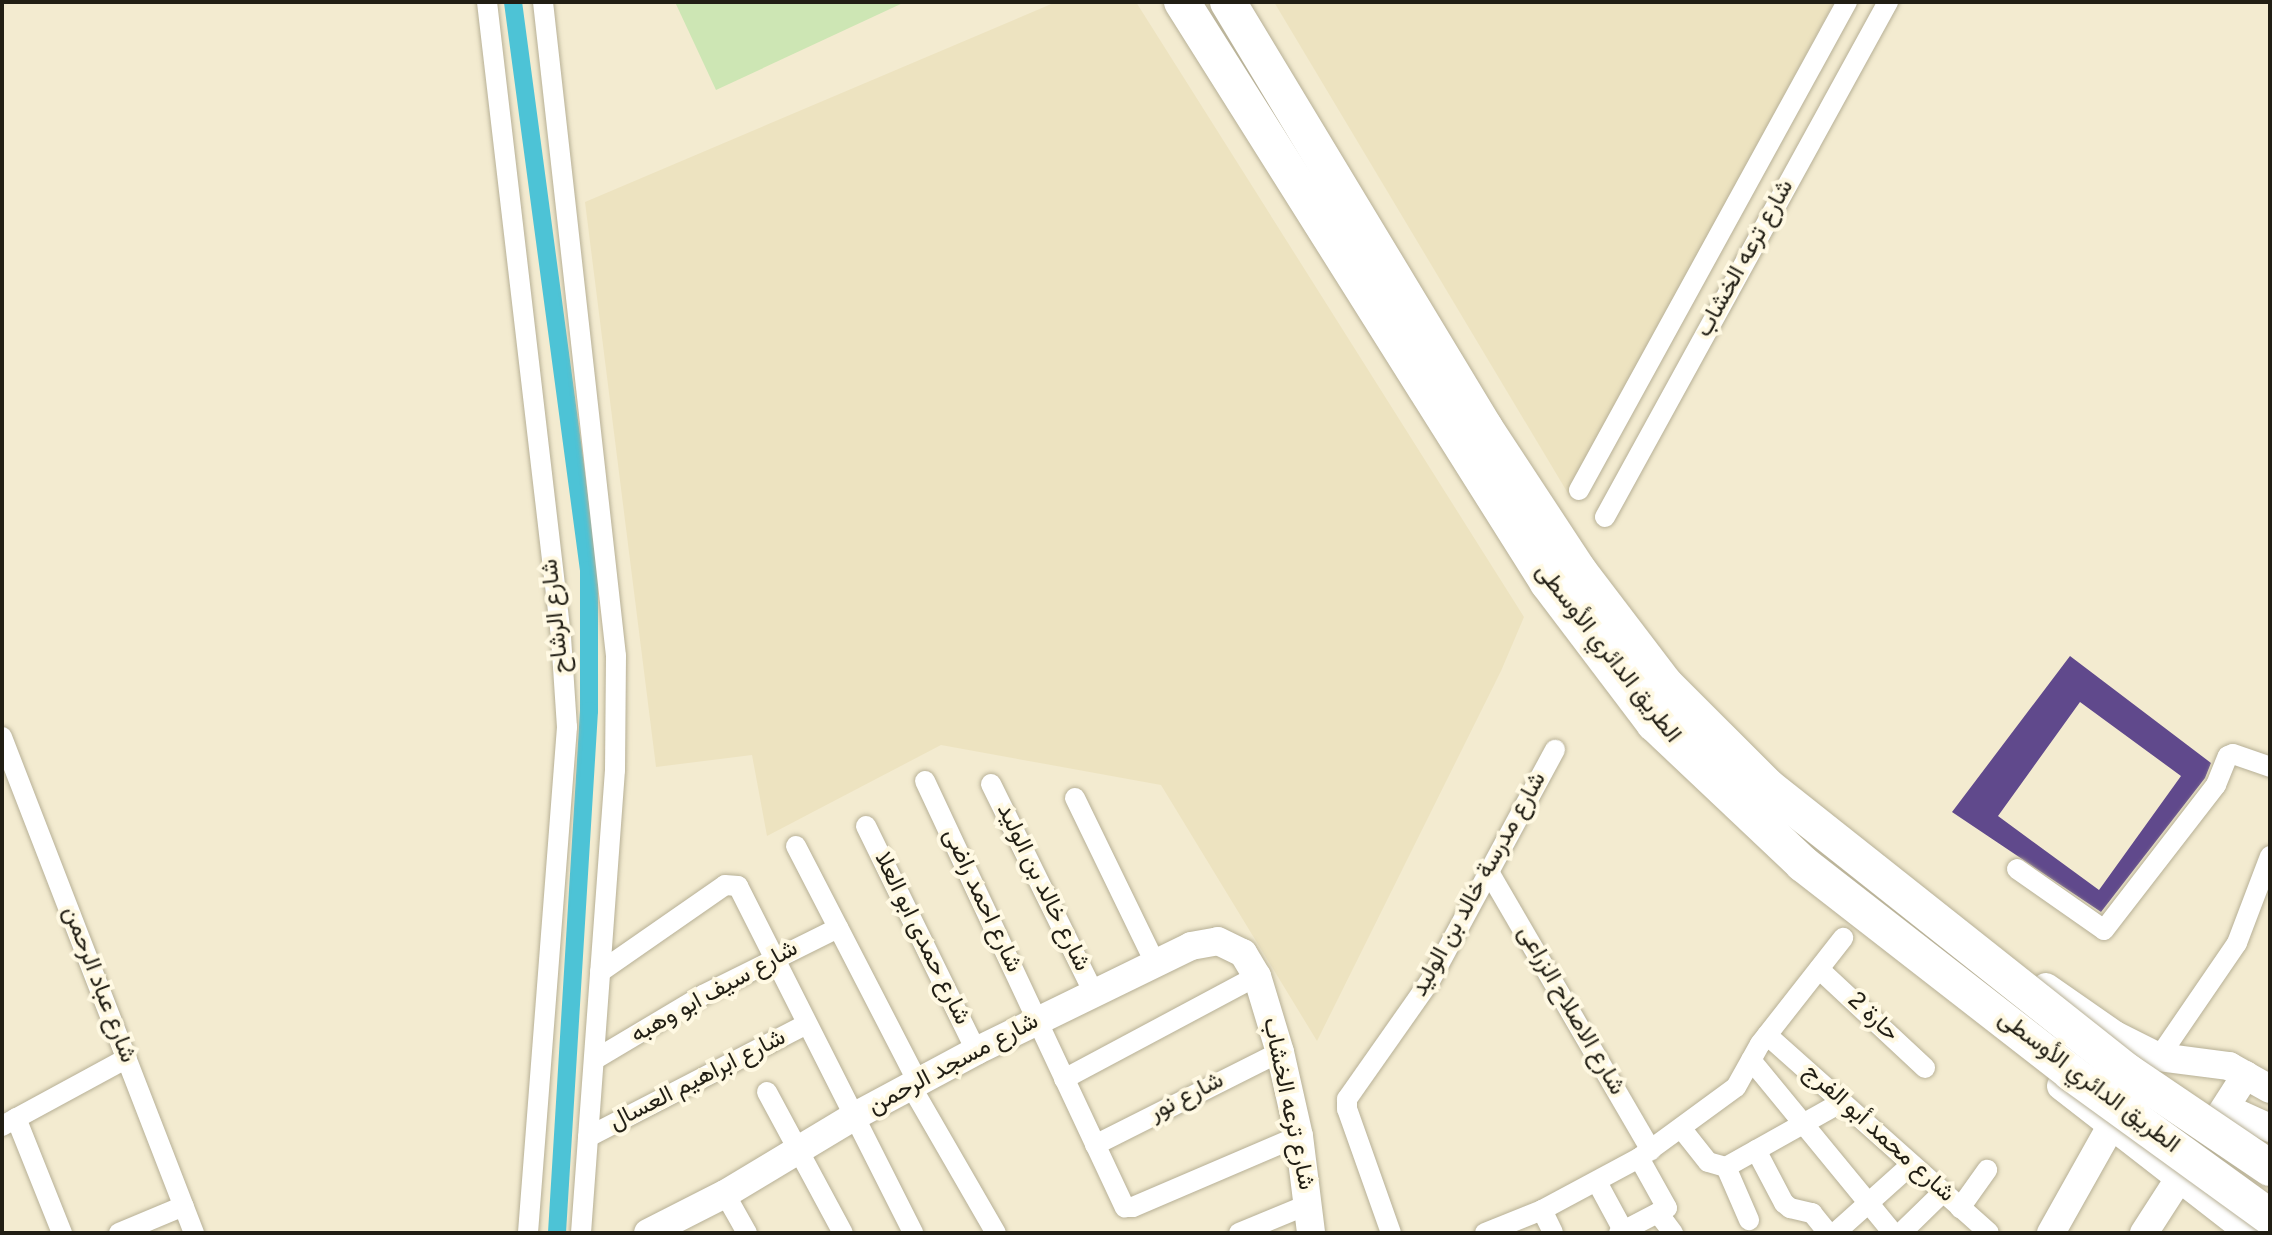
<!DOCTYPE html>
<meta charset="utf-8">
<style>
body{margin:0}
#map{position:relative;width:2272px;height:1235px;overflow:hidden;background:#f3ebd0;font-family:Overpass,Vazirmatn,sans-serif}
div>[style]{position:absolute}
.built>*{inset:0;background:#ede3c0}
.green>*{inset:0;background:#cde6b4}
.canal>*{height:18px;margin:-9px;padding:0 9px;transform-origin:9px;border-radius:9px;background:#4dc3d6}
.building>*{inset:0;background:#60498c}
.roads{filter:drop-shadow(0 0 2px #b7b096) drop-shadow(0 0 2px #b7b096)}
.street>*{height:20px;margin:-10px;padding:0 10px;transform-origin:10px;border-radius:10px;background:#fff}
.secondary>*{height:28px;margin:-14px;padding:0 14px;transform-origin:14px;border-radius:14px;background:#fff}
.bridges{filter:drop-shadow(0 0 2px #b7b096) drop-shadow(0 0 2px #b7b096)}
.highway-bridge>*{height:36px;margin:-18px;padding:0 18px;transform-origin:18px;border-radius:18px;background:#fff}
span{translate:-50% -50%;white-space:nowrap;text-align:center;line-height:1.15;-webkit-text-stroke:8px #fff9e3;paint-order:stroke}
.street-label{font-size:24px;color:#211e14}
.frame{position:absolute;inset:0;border:4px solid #211e14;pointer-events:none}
</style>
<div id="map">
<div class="built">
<i style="clip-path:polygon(1056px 2px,1136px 2px,1524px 617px,1501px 671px,1317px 1041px,1161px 785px,941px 745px,767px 836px,752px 755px,656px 767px,585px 202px)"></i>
<i style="clip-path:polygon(1274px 2px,1834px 2px,1569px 495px)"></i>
</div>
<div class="green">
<i style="clip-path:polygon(675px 2px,905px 2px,716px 90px)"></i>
</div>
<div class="canal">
<i style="left:513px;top:2px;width:573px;rotate:82.38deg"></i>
<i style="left:589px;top:570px;width:141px;rotate:90deg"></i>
<i style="left:589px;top:711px;width:523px;rotate:93.51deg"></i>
</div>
<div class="building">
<i style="clip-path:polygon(evenodd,2070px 656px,2211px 763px,2205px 778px,2101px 912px,1952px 812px,2070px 656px,2080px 702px,2181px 776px,2099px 890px,1998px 816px,2080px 702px)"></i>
</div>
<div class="roads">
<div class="street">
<i style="left:487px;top:2px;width:639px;rotate:83.35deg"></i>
<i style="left:561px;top:637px;width:90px;rotate:86.2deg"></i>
<i style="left:567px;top:727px;width:508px;rotate:94.41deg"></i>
<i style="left:543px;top:2px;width:658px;rotate:83.63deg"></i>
<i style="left:616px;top:656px;width:114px;rotate:90.5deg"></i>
<i style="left:615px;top:770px;width:464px;rotate:94.2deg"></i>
<i style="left:1579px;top:490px;width:557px;rotate:-61.23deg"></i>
<i style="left:1605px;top:517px;width:588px;rotate:-61.21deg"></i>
<i style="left:2px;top:737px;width:532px;rotate:68.84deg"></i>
<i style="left:925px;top:781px;width:471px;rotate:64.9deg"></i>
<i style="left:1125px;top:1207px;width:8px"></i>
<i style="left:1133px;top:1207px;width:181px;rotate:-23.2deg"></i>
<i style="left:991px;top:784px;width:233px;rotate:63.8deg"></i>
<i style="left:1075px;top:798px;width:183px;rotate:64.1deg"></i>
<i style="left:866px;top:826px;width:250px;rotate:63.9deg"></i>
<i style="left:796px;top:846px;width:266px;rotate:62.7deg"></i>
<i style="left:2017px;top:869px;width:106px;rotate:35deg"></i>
<i style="left:2104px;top:930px;width:183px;rotate:-52.3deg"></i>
<i style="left:2216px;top:785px;width:31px;rotate:-68deg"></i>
<i style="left:2228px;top:756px;width:5px;rotate:-22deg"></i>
<i style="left:2233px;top:754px;width:39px;rotate:19deg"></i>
<i style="left:1489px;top:872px;width:322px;rotate:59.8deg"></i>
<i style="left:1819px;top:969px;width:145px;rotate:43deg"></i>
<i style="left:600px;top:972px;width:152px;rotate:-34.8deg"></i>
<i style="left:725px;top:885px;width:13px;rotate:4deg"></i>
<i style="left:738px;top:886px;width:389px;rotate:63.2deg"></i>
<i style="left:1767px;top:1035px;width:297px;rotate:41.7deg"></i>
<i style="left:2159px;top:1057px;width:138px;rotate:-55.6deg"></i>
<i style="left:2237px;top:943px;width:93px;rotate:-69.2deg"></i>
<i style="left:594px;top:1060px;width:127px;rotate:-30.8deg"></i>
<i style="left:703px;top:995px;width:151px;rotate:-26.4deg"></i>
<i style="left:1751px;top:1060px;width:224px;rotate:50.6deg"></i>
<i style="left:1064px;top:1079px;width:219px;rotate:-28.1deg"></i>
<i style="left:911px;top:1086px;width:170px;rotate:60deg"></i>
<i style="left:767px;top:1092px;width:160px;rotate:61.7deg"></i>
<i style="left:16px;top:1118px;width:124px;rotate:68.2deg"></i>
<i style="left:2px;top:1126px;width:142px;rotate:-28.5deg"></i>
<i style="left:1681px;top:1128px;width:43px;rotate:51.5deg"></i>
<i style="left:1708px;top:1162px;width:19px;rotate:16deg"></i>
<i style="left:1726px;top:1167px;width:133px;rotate:-29.3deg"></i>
<i style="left:588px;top:1137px;width:246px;rotate:-27.3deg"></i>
<i style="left:1095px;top:1145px;width:207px;rotate:-26.7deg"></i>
<i style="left:1756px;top:1150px;width:60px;rotate:62.2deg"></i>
<i style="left:1784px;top:1203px;width:8px;rotate:40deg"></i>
<i style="left:1790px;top:1208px;width:23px;rotate:13deg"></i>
<i style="left:1812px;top:1213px;width:26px;rotate:51deg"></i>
<i style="left:1726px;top:1167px;width:58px;rotate:66.5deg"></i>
<i style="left:1597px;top:1182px;width:55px;rotate:61.6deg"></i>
<i style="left:725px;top:1194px;width:45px;rotate:60.6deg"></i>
<i style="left:1960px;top:1208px;width:47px;rotate:-54.6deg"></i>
<i style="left:1542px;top:1210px;width:25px;rotate:64deg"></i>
<i style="left:1658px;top:1213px;width:25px;rotate:53deg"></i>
<i style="left:119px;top:1233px;width:70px;rotate:-22.6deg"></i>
<i style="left:1239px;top:1233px;width:76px;rotate:-22.5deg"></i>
<i style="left:1391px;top:1233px;width:132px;rotate:-109.5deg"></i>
<i style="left:1347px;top:1109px;width:10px;rotate:-90deg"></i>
<i style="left:1347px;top:1099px;width:144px;rotate:-54.9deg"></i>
<i style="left:1430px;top:981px;width:263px;rotate:-61.6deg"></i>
<i style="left:1485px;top:1233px;width:61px;rotate:-22deg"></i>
<i style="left:1542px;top:1210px;width:110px;rotate:-28.2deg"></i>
<i style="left:1639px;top:1158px;width:120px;rotate:-36.2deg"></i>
<i style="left:1736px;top:1087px;width:49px;rotate:-60.8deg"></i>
<i style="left:1760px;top:1044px;width:135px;rotate:-51.9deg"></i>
<i style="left:1619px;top:1233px;width:54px;rotate:-27.5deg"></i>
<i style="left:1667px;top:1208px;width:57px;rotate:-119.2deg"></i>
<i style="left:1835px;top:1233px;width:103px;rotate:-41.9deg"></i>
<i style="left:1901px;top:1233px;width:59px;rotate:-44.3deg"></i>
</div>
<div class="secondary">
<i style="left:2046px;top:987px;width:84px;rotate:34.8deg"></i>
<i style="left:2115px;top:1035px;width:49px;rotate:26.6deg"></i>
<i style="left:2159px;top:1057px;width:71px;rotate:7.3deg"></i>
<i style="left:2229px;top:1066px;width:47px;rotate:29.3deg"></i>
<i style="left:2061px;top:1086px;width:239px;rotate:37.9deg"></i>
<i style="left:2228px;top:1109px;width:46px;rotate:24.3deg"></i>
<i style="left:648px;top:1233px;width:86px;rotate:-26.9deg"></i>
<i style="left:725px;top:1194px;width:149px;rotate:-31deg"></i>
<i style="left:853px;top:1117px;width:140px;rotate:-28.2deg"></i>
<i style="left:976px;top:1051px;width:239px;rotate:-26deg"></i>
<i style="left:1191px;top:946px;width:27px;rotate:-10deg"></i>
<i style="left:1218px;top:941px;width:28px;rotate:26deg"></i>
<i style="left:1243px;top:953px;width:27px;rotate:59deg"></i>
<i style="left:1257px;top:976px;width:79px;rotate:73.2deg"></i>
<i style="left:1280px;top:1052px;width:86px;rotate:77.3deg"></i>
<i style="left:1299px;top:1136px;width:98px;rotate:82.9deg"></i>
<i style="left:2051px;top:1233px;width:139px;rotate:-60.7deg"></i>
<i style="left:2144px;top:1233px;width:188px;rotate:-57.2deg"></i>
</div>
</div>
<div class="bridges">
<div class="highway-bridge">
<i style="left:1182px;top:2px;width:687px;rotate:57.79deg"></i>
<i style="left:1548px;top:583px;width:176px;rotate:52.9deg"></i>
<i style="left:1654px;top:723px;width:205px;rotate:43.4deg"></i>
<i style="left:1803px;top:864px;width:340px;rotate:37.9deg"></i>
<i style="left:2071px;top:1073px;width:246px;rotate:35.9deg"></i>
<i style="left:1228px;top:2px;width:498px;rotate:58.9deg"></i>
<i style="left:1485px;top:428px;width:171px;rotate:56.7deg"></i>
<i style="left:1579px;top:571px;width:143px;rotate:52.7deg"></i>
<i style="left:1666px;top:685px;width:143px;rotate:45deg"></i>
<i style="left:1767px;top:786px;width:461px;rotate:38.4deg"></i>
<i style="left:2128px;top:1072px;width:171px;rotate:34.1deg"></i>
</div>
</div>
<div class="street-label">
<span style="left:1746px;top:259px;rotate:-61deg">شارع ترعه الخشاب</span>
<span style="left:557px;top:616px;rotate:-96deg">شارع الرشاح</span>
<span style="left:1607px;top:654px;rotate:52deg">الطريق الدائري الأوسطى</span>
<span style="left:1480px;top:885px;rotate:-61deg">شارع مدرسة خالد بن الوليد</span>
<span style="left:1042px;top:888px;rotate:64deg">شارع خالد بن الوليد</span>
<span style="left:981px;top:901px;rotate:65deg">شارع احمد راضى</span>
<span style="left:921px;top:939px;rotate:64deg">شارع حمدى ابو العلا</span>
<span style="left:98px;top:985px;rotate:69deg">شارع عباد الرحمن</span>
<span style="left:715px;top:993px;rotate:-29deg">شارع سيف ابو وهبه</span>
<span style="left:1570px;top:1011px;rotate:60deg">شارع الاصلاح الزراعى</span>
<span style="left:1872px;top:1018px;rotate:43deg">حارة 2</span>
<span style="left:954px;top:1065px;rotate:-28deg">شارع مسجد الرحمن</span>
<span style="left:698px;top:1081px;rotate:-27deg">شارع ابراهيم العسال</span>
<span style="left:2088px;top:1083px;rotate:37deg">الطريق الدائري الأوسطى</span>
<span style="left:1187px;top:1098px;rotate:-27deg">شارع نور</span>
<span style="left:1287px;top:1104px;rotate:78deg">شارع ترعه الخشاب</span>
<span style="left:1878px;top:1134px;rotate:42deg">شارع محمد أبو الفرج</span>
</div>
<div class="frame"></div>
</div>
